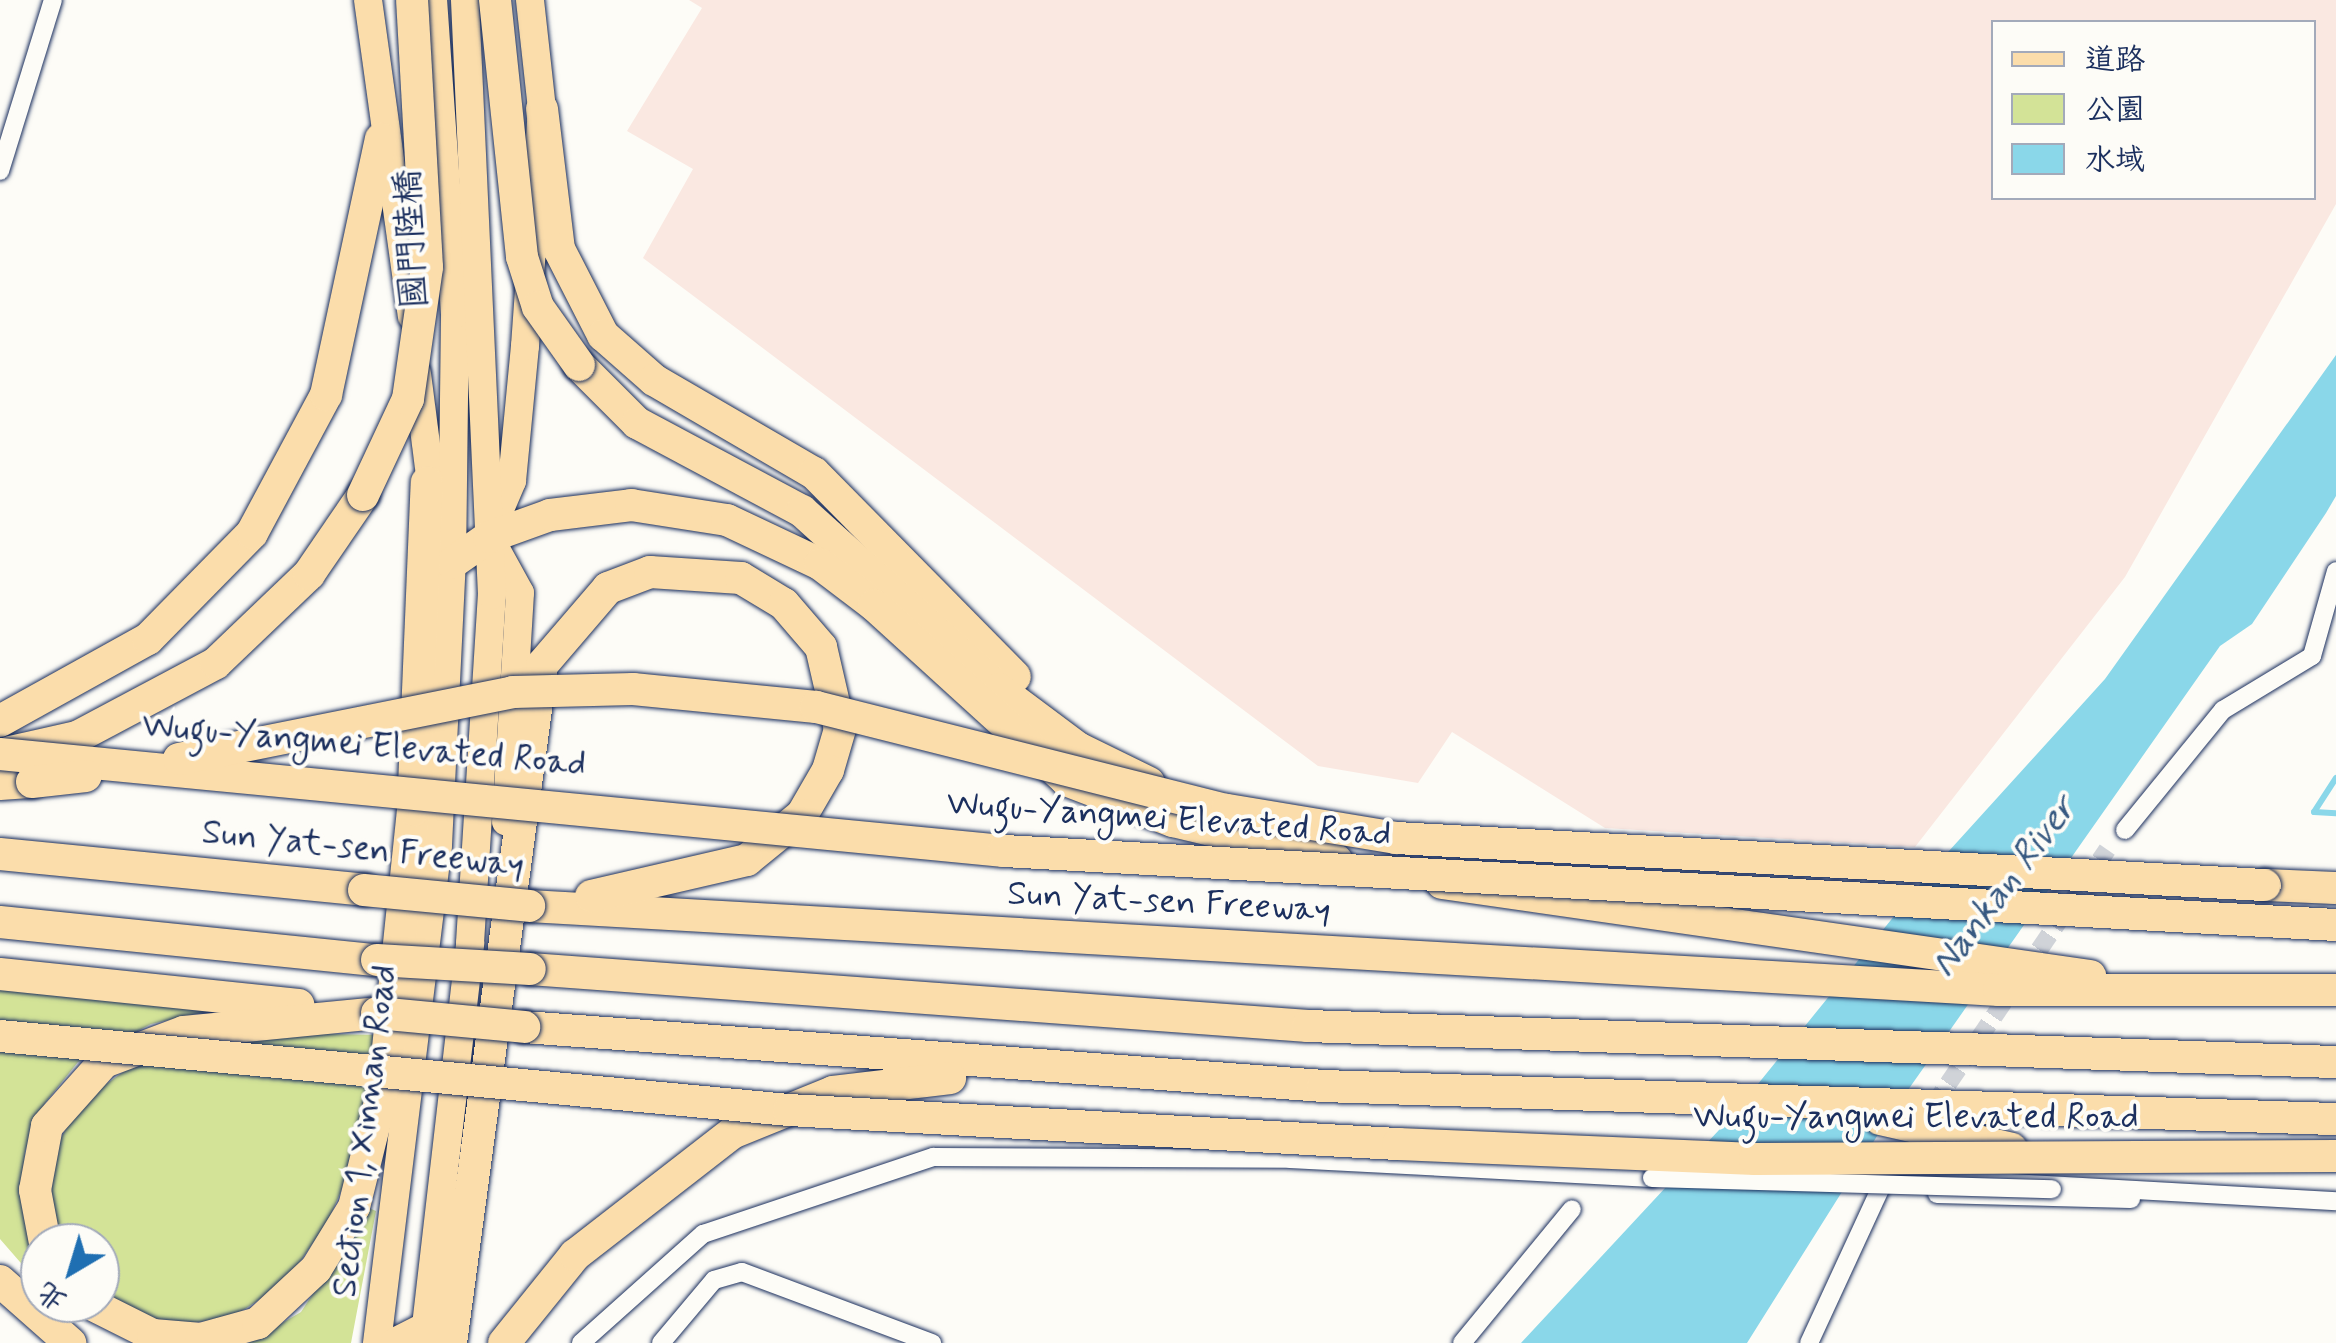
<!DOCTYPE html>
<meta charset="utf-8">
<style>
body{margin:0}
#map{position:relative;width:2336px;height:1343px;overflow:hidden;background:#fdfcf7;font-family:Mynerve,"LXGW WenKai TC",sans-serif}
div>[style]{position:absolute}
.built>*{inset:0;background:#fae8e1}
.green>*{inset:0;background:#d3e397}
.water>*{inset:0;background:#8ad7e9}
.stream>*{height:6px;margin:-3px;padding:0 3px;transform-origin:3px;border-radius:3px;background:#8ad7e9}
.minor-tunnel>*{height:18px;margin-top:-9px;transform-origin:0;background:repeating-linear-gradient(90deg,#d0d3d8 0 18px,transparent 0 27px)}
.roads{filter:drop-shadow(0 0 2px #1b2f5e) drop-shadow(0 0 2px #1b2f5e)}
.minor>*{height:18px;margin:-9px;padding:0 9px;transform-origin:9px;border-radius:9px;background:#fdfcf7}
.primary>*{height:28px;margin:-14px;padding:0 14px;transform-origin:14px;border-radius:14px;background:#fbddab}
.motorway>*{height:32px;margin:-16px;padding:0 16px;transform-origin:16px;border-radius:16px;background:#fbddab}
.bridges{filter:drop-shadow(0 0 2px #1b2f5e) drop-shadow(0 0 2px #1b2f5e)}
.minor-bridge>*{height:18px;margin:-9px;padding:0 9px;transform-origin:9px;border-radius:9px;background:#fdfcf7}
.motorway-bridge>*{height:32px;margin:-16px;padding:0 16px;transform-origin:16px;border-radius:16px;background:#fbddab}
span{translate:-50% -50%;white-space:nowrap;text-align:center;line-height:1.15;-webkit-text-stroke:8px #fdfcf7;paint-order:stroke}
.street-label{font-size:35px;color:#1b2f5e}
.water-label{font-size:38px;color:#375981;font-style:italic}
.legend{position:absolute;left:1991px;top:20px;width:325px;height:180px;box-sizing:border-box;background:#fdfcf7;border:2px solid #a3aaba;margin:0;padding:12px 18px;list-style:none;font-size:30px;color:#1b2f5e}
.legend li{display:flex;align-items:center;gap:20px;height:50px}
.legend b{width:50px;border:2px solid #a3aaba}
.north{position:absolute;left:20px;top:1223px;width:100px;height:100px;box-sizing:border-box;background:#fdfcf7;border:2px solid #a3aaba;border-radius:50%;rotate:218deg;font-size:28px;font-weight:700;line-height:40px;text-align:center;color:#1b2f5e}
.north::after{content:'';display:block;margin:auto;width:35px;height:45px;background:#1f6fb2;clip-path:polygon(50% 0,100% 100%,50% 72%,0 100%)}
</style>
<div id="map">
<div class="built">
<i style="clip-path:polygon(evenodd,689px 0,2336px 0,2336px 204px,2125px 577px,1915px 847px,1605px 828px,1452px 732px,1418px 783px,1318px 766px,643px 258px,693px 169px,627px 131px,702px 8px,689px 0,1994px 22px,2314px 22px,2314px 198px,1994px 198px,1994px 22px)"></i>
</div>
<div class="green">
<i style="clip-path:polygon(0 989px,214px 1010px,151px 1024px,78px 1062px,45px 1103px,25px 1151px,21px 1201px,40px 1285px,0 1239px)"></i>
<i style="clip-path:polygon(267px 1033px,383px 1035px,355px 1159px,328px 1221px,286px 1282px,231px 1318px,173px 1325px,113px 1303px,100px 1290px,100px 1243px,64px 1243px,50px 1204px,55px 1149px,80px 1103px,144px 1057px)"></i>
<i style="clip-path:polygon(369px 1208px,376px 1211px,351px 1343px,248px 1343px,301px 1312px)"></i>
</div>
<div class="water">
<i style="clip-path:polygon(2336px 355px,2336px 496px,2326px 513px,2252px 624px,2220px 646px,1889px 1117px,1747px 1343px,1521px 1343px,1732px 1116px,1929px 873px,2105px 679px)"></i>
</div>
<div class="stream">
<i style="left:2336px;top:778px;width:40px;rotate:122.9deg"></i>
<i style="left:2314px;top:812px;width:22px;rotate:3deg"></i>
</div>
<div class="minor-tunnel">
<i style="left:1933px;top:1106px;width:310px;rotate:-55.8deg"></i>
</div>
<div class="roads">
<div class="minor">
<i style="left:0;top:171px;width:179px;rotate:-72.8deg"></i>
<i style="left:2125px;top:830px;width:155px;rotate:-50.8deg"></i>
<i style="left:2223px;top:710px;width:104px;rotate:-31.2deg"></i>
<i style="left:2312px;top:656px;width:88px;rotate:-74.2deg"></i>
<i style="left:1937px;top:1194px;width:194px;rotate:1.5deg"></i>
<i style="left:581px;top:1343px;width:164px;rotate:-41.8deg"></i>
<i style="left:703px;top:1234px;width:243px;rotate:-18.5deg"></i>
<i style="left:933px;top:1157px;width:357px;rotate:0.3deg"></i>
<i style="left:1290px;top:1159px;width:362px;rotate:3deg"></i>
<i style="left:661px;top:1343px;width:82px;rotate:-49.9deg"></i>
<i style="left:714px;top:1280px;width:29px;rotate:-16deg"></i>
<i style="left:742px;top:1272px;width:203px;rotate:20.5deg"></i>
<i style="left:1462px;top:1343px;width:173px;rotate:-50.6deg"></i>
<i style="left:1809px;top:1343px;width:184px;rotate:-65.2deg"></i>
<i style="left:1886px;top:1176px;width:451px;rotate:3.2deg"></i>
</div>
<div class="primary">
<i style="left:368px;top:0;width:319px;rotate:82.1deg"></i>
<i style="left:417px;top:374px;width:126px;rotate:82.7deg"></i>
<i style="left:489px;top:535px;width:59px;rotate:-66.9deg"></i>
<i style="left:512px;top:481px;width:136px;rotate:-84.5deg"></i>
<i style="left:525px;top:346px;width:238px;rotate:-85.9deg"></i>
<i style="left:542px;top:109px;width:110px;rotate:-96.3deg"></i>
<i style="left:492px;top:542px;width:58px;rotate:61.2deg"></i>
<i style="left:520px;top:593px;width:229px;rotate:93.5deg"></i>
<i style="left:377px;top:1343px;width:502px;rotate:-83.02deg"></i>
<i style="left:438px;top:845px;width:282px;rotate:-87.2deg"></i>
<i style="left:452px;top:563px;width:249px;rotate:-89.3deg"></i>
<i style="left:455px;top:314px;width:315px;rotate:-94deg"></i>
<i style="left:424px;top:1343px;width:403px;rotate:-83.4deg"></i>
<i style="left:470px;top:943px;width:349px;rotate:-86.4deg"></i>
<i style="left:492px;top:595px;width:596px;rotate:-92.6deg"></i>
</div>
<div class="motorway">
<i style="left:542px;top:109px;width:141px;rotate:83.1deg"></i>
<i style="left:559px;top:249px;width:97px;rotate:62.9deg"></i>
<i style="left:603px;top:335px;width:68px;rotate:41.4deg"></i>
<i style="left:654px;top:380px;width:185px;rotate:30.2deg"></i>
<i style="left:814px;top:473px;width:286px;rotate:45.4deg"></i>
<i style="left:579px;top:365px;width:82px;rotate:45deg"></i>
<i style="left:637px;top:423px;width:187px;rotate:28.1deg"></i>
<i style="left:802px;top:511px;width:266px;rotate:42.1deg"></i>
<i style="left:999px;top:689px;width:99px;rotate:36.8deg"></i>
<i style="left:1078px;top:748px;width:79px;rotate:26.2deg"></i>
<i style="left:452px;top:563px;width:45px;rotate:-35.1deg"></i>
<i style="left:489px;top:537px;width:65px;rotate:-19.8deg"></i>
<i style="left:550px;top:515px;width:82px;rotate:-7deg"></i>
<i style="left:631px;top:505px;width:97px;rotate:8.9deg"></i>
<i style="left:727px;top:520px;width:103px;rotate:25.3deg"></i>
<i style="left:820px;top:564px;width:68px;rotate:37.2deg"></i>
<i style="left:874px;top:605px;width:260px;rotate:42.3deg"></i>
<i style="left:1066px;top:780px;width:115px;rotate:21deg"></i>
<i style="left:1173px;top:821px;width:168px;rotate:13.5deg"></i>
<i style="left:0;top:721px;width:169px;rotate:-29deg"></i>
<i style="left:148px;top:639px;width:148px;rotate:-45.5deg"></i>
<i style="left:252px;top:533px;width:157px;rotate:-61.8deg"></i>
<i style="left:326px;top:395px;width:262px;rotate:-77.9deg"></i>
<i style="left:10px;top:752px;width:69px;rotate:-12.6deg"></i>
<i style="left:77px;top:737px;width:157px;rotate:-28deg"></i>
<i style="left:216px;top:663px;width:129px;rotate:-43.7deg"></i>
<i style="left:309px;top:574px;width:96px;rotate:-55.6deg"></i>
<i style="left:0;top:784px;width:32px;rotate:-4deg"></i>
<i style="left:0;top:854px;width:366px;rotate:5.6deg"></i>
<i style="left:1442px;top:883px;width:655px;rotate:8.17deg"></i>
<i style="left:2265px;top:885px;width:71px;rotate:2.4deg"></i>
<i style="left:529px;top:906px;width:1472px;rotate:3.27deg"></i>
<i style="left:1999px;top:990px;width:337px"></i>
<i style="left:0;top:922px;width:379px;rotate:5.8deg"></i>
<i style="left:530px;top:969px;width:780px;rotate:4.19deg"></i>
<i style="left:1308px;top:1026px;width:1029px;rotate:2.01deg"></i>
<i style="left:0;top:974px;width:300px;rotate:5.9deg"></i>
<i style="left:524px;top:1027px;width:801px;rotate:4.22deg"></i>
<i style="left:1323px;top:1086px;width:1014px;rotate:1.87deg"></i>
<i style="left:1880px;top:1119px;width:135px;rotate:12.8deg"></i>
<i style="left:45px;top:1243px;width:54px;rotate:-100.7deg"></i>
<i style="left:35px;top:1190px;width:65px;rotate:-79.4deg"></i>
<i style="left:47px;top:1126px;width:86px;rotate:-48.3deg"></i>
<i style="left:104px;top:1062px;width:85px;rotate:-20.6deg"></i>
<i style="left:184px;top:1032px;width:194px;rotate:-5.6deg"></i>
<i style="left:0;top:1281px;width:94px;rotate:41.5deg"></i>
<i style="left:89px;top:1303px;width:72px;rotate:26.6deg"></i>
<i style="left:153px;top:1335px;width:48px;rotate:4.8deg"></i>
<i style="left:201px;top:1339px;width:59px;rotate:-15.7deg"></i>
<i style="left:258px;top:1323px;width:79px;rotate:-43deg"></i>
<i style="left:316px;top:1269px;width:73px;rotate:-58.5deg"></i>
<i style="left:354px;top:1207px;width:125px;rotate:-76.1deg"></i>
<i style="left:384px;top:1086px;width:278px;rotate:-84deg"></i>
<i style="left:413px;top:810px;width:328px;rotate:-87.6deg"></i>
<i style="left:397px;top:1343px;width:31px;rotate:-27deg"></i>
<i style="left:451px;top:1343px;width:684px;rotate:-82.36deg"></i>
<i style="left:542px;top:665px;width:101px;rotate:-49.4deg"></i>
<i style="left:608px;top:588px;width:45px;rotate:-20.9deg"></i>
<i style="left:650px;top:572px;width:91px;rotate:3.8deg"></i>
<i style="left:741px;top:578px;width:50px;rotate:31.2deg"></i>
<i style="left:784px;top:604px;width:57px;rotate:49.3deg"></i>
<i style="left:821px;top:647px;width:84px;rotate:77deg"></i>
<i style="left:840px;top:729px;width:43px;rotate:106.3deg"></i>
<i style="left:828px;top:770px;width:52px;rotate:120deg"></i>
<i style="left:802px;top:815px;width:71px;rotate:140.7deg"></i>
<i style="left:747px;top:860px;width:160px;rotate:167deg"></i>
<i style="left:504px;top:1343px;width:113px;rotate:-51.1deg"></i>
<i style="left:575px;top:1255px;width:199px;rotate:-37.8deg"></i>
<i style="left:732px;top:1133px;width:109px;rotate:-22.1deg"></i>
<i style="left:833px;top:1092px;width:118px;rotate:-6.8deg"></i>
</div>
</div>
<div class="bridges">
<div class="minor-bridge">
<i style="left:1652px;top:1178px;width:400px;rotate:1.6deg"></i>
</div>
<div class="motorway-bridge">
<i style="left:495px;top:0;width:258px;rotate:84deg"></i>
<i style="left:522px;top:257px;width:52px;rotate:72.3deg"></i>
<i style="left:538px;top:307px;width:71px;rotate:54.7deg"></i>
<i style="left:363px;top:495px;width:106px;rotate:-64.9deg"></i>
<i style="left:408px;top:399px;width:133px;rotate:-81.8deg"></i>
<i style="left:427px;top:267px;width:267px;rotate:-93.2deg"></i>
<i style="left:0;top:754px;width:1009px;rotate:5.52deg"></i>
<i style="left:1004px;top:851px;width:1334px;rotate:3.18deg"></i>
<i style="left:179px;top:759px;width:341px;rotate:-11.3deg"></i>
<i style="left:513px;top:692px;width:120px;rotate:-1.4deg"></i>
<i style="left:633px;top:689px;width:184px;rotate:5.6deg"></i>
<i style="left:816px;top:707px;width:424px;rotate:14.1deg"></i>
<i style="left:1227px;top:810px;width:171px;rotate:9.4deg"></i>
<i style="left:1396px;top:838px;width:870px;rotate:3.1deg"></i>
<i style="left:32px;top:782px;width:54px;rotate:-6.3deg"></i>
<i style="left:364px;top:890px;width:166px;rotate:5.5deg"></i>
<i style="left:377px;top:960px;width:153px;rotate:3.4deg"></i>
<i style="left:377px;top:1013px;width:148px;rotate:5.4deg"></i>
<i style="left:0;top:1036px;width:792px;rotate:5.36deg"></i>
<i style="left:789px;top:1110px;width:610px;rotate:3.2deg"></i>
<i style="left:1398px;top:1144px;width:357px;rotate:2.4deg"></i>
<i style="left:1755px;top:1159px;width:581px;rotate:-0.3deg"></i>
</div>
</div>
<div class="street-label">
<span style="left:412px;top:239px;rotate:-93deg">國門陸橋</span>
<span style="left:364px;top:745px;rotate:5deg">Wugu-Yangmei Elevated Road</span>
<span style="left:1169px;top:819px;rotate:4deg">Wugu-Yangmei Elevated Road</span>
<span style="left:363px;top:849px;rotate:6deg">Sun Yat-sen Freeway</span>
<span style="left:1169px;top:902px;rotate:3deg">Sun Yat-sen Freeway</span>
<span style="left:1916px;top:1117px">Wugu-Yangmei Elevated Road</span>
<span style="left:365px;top:1131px;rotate:-83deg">Section 1, Xinnan Road</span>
</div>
<div class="water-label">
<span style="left:2004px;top:887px;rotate:-53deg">Nankan River</span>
</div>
<ul class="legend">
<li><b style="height:12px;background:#fbddab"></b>道路</li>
<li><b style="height:28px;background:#d3e397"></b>公園</li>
<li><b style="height:28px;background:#8ad7e9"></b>水域</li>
</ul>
<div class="north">北</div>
</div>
